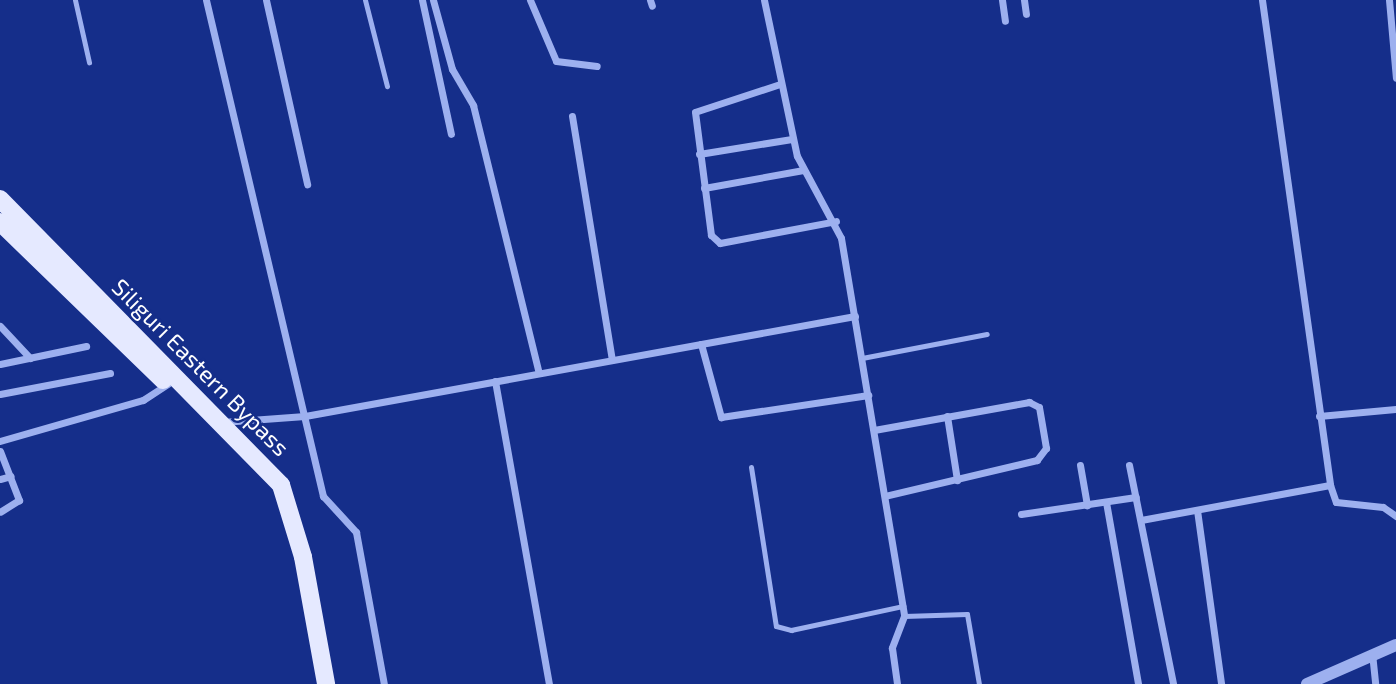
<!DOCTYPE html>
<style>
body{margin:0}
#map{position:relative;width:1396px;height:684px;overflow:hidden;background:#152e8a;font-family:"Exo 2",sans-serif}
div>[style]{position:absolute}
.service>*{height:5px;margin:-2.5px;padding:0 2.5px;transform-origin:2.5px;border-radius:2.5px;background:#9db0ef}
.minor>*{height:7px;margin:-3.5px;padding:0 3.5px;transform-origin:3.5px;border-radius:3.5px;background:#9db0ef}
.tertiary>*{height:12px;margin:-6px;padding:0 6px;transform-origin:6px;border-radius:6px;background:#9db0ef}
.primary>*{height:18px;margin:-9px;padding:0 9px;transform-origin:9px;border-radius:9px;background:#e5e9ff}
span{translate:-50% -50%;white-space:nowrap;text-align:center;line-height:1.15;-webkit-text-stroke:5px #152e8a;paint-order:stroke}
.street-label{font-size:23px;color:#fff}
</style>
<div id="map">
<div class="service">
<i style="left:75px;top:0;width:64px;rotate:77.3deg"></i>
<i style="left:365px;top:0;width:89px;rotate:75.7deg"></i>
<i style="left:862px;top:358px;width:127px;rotate:-10.9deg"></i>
<i style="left:751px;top:467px;width:161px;rotate:81.1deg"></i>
<i style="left:776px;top:626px;width:16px;rotate:15deg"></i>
<i style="left:791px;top:630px;width:115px;rotate:-12.1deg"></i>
<i style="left:904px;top:616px;width:63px;rotate:-1.8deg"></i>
<i style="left:967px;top:614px;width:71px;rotate:80.3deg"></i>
</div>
<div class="minor">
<i style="left:206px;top:0;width:510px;rotate:76.73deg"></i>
<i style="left:323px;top:496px;width:49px;rotate:47.5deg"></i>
<i style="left:356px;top:532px;width:155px;rotate:79.6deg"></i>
<i style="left:266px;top:0;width:189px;rotate:77.4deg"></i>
<i style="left:422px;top:0;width:137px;rotate:77.8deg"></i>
<i style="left:433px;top:0;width:72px;rotate:74.6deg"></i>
<i style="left:452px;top:69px;width:42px;rotate:59.7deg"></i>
<i style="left:473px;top:105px;width:276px;rotate:76.2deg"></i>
<i style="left:530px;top:0;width:66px;rotate:66.9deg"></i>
<i style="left:556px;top:61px;width:41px;rotate:7deg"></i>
<i style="left:650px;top:0;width:6px;rotate:72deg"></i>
<i style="left:764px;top:0;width:159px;rotate:78.1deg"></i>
<i style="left:797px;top:156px;width:93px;rotate:61.8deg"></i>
<i style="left:841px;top:238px;width:383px;rotate:80.5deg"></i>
<i style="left:904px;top:616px;width:34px;rotate:111deg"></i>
<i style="left:892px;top:648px;width:36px;rotate:82deg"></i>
<i style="left:1002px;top:0;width:21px;rotate:82deg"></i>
<i style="left:1024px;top:0;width:14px;rotate:82deg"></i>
<i style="left:1262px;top:0;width:490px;rotate:82deg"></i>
<i style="left:1330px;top:485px;width:18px;rotate:71deg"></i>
<i style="left:1336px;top:502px;width:47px;rotate:6.1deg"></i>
<i style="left:1383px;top:507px;width:16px;rotate:35deg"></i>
<i style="left:1389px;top:0;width:78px;rotate:84.9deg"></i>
<i style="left:780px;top:84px;width:89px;rotate:161.8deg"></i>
<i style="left:695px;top:112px;width:124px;rotate:82.6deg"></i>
<i style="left:711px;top:235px;width:12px;rotate:42deg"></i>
<i style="left:720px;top:243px;width:118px;rotate:-10.7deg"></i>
<i style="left:572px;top:116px;width:247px;rotate:80.7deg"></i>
<i style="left:699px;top:154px;width:94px;rotate:-9.2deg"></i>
<i style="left:704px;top:188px;width:101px;rotate:-10.3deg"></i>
<i style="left:0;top:326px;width:44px;rotate:46.8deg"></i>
<i style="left:701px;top:344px;width:76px;rotate:74.7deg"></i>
<i style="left:721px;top:417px;width:149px;rotate:-8.5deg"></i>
<i style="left:0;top:364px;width:88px;rotate:-11.8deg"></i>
<i style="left:495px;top:381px;width:308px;rotate:79.9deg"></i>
<i style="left:0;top:394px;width:112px;rotate:-10.8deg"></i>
<i style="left:947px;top:416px;width:65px;rotate:81.1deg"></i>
<i style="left:1319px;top:416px;width:77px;rotate:-5.2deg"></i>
<i style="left:223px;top:422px;width:82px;rotate:-4.2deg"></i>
<i style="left:305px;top:416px;width:559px;rotate:-10.3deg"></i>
<i style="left:874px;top:430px;width:158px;rotate:-10.2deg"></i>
<i style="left:1029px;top:402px;width:11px;rotate:27deg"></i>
<i style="left:1039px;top:407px;width:42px;rotate:80.3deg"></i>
<i style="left:1046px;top:448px;width:15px;rotate:127deg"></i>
<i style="left:1037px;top:460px;width:156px;rotate:166.7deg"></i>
<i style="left:0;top:441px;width:149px;rotate:-16deg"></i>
<i style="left:143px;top:400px;width:30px;rotate:-33deg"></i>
<i style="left:0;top:451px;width:53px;rotate:68.8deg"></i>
<i style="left:19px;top:500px;width:22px;rotate:148deg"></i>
<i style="left:1080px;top:465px;width:41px;rotate:80.1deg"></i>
<i style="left:1129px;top:465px;width:223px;rotate:78.6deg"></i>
<i style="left:0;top:479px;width:11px;rotate:-15deg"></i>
<i style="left:1106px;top:502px;width:185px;rotate:80deg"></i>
<i style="left:1197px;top:510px;width:176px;rotate:82.1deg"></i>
<i style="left:1021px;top:514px;width:116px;rotate:-8.4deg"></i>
<i style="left:1141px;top:520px;width:192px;rotate:-10.5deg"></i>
<i style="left:1372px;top:653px;width:31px;rotate:84deg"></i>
</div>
<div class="tertiary">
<i style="left:1307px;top:684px;width:97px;rotate:-23.7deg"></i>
</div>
<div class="primary">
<i style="left:0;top:199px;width:401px;rotate:45.5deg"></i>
<i style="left:281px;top:485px;width:75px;rotate:73deg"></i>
<i style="left:303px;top:557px;width:129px;rotate:79.7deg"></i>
<i style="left:0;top:222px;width:227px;rotate:44.1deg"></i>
</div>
<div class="street-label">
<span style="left:201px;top:367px;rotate:45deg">Siliguri Eastern Bypass</span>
</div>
</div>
